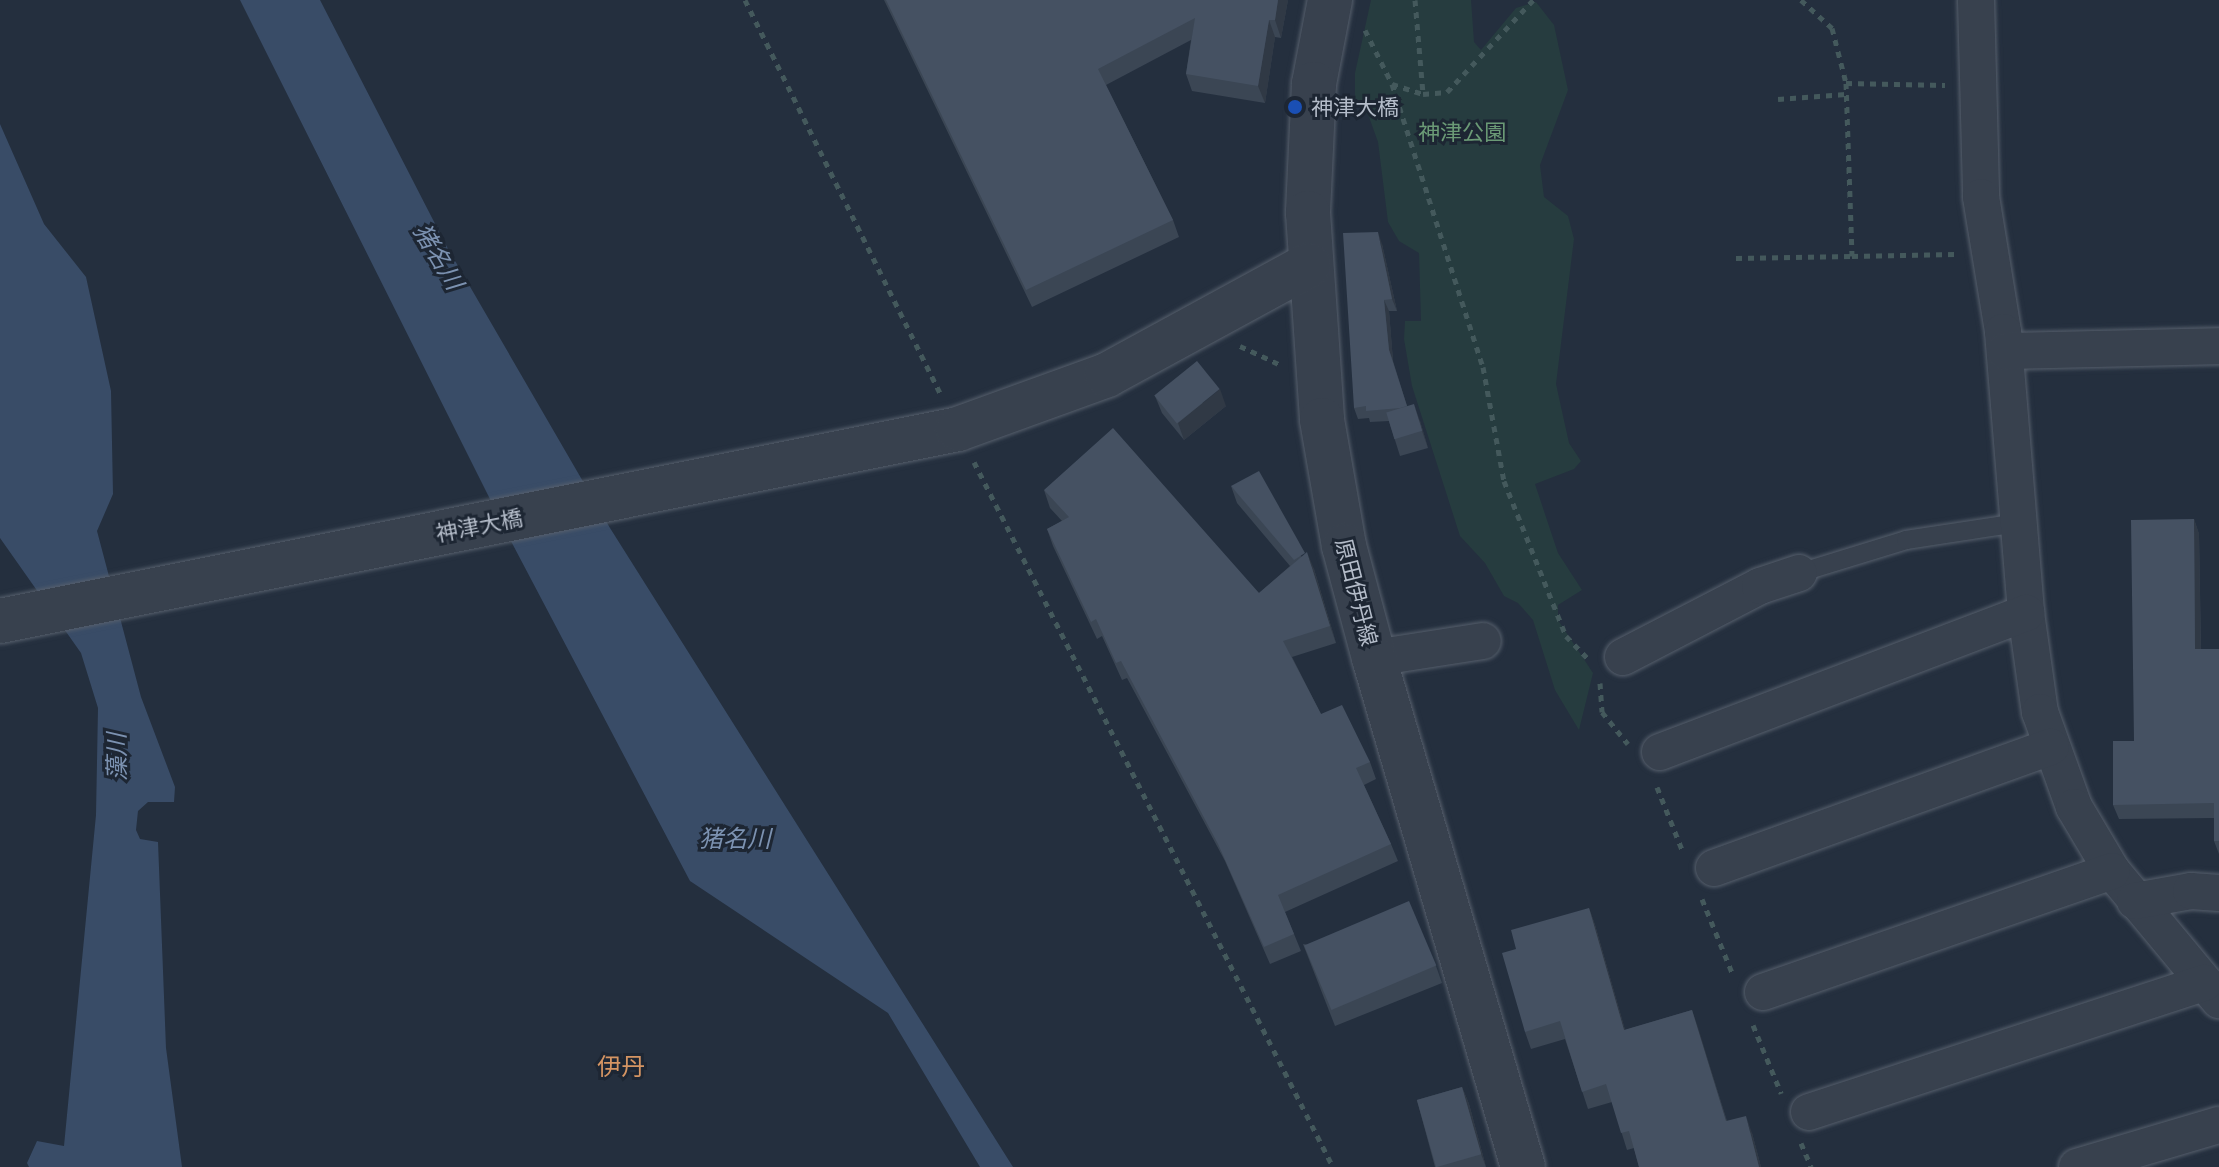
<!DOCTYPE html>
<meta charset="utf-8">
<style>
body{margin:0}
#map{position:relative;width:2219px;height:1167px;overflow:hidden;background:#242f3e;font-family:Barlow,"Noto Sans JP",sans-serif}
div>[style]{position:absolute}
.green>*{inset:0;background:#263c3f}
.water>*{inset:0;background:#394c67}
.path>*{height:5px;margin-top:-2.5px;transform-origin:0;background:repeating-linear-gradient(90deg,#44595c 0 6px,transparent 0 12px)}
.roads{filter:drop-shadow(0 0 2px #565f6c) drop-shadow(0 0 2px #565f6c)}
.service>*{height:18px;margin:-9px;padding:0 9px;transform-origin:9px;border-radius:9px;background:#38414e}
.minor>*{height:36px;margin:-18px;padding:0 18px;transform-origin:18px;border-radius:18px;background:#38414e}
.tertiary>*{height:44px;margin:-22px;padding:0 22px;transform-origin:22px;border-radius:22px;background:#38414e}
.wall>*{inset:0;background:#3b4654}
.shaded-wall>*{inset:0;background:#303945}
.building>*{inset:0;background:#455162;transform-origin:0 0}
.dots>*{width:22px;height:22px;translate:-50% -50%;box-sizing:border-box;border:4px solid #1d2633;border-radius:50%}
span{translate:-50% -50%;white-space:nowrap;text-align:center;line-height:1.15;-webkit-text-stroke:6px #1d2633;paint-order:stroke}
.poi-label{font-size:22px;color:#b4bcc9}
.left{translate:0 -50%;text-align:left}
.park-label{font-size:22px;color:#6b9a76}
.street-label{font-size:22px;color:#b4bcc9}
.water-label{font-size:24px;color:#7c92b1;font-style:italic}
.neighbourhood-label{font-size:24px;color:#d59563}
</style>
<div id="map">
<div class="green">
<i style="clip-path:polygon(1371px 0,1471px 0,1474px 42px,1481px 50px,1516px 8px,1536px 2px,1554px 25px,1568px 90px,1540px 165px,1544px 197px,1568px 216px,1574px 239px,1556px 384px,1569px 443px,1581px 461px,1574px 469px,1535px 484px,1558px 553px,1582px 590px,1558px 605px,1558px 620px,1593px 673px,1579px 730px,1555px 690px,1533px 620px,1518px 603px,1504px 596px,1485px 563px,1460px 536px,1412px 386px,1404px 339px,1405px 321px,1421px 321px,1419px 253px,1399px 241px,1388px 222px,1378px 142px,1369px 117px,1355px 99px,1355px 73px)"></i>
</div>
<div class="water">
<i style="clip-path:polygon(240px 0,320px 0,447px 247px,610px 528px,1013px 1167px,980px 1167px,888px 1013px,690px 881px,513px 545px)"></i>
<i style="clip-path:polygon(0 124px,44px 224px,86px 277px,111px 391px,113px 494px,97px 531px,141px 697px,175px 787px,174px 802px,148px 802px,138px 811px,136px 830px,140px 839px,158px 842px,166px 1048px,182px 1167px,29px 1167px,27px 1163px,37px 1141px,64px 1146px,96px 815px,98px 708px,81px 653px,0 538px)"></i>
</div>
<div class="path">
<i style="left:745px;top:0;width:438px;rotate:63.6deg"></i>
<i style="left:1415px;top:0;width:94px;rotate:85.1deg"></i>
<i style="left:1801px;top:0;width:42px;rotate:42.1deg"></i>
<i style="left:1832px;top:28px;width:57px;rotate:75.7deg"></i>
<i style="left:1846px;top:83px;width:173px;rotate:88deg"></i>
<i style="left:1852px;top:256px;width:103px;rotate:-1.1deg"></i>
<i style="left:1365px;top:30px;width:60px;rotate:63.4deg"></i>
<i style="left:1392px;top:84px;width:33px;rotate:18deg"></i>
<i style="left:1423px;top:94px;width:24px;rotate:-5deg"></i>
<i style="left:1447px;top:92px;width:126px;rotate:-46.9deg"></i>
<i style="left:1846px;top:83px;width:99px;rotate:1.2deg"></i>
<i style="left:1392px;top:84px;width:297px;rotate:72.2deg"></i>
<i style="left:1483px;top:367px;width:116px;rotate:79.6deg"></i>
<i style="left:1504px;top:481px;width:167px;rotate:68.2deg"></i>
<i style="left:1566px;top:636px;width:30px;rotate:46deg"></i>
<i style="left:1778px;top:99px;width:68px;rotate:-4.2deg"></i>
<i style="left:1736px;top:258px;width:116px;rotate:-1deg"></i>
<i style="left:1240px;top:346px;width:45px;rotate:24.9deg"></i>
<i style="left:974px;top:462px;width:791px;rotate:63.01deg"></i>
<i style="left:1600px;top:683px;width:29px;rotate:86deg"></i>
<i style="left:1602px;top:712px;width:41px;rotate:50.9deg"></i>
<i style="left:1657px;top:787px;width:70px;rotate:68.2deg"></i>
<i style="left:1702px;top:899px;width:82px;rotate:67.8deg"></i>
<i style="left:1753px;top:1025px;width:74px;rotate:67.6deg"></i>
<i style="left:1801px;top:1143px;width:26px;rotate:67deg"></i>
</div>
<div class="roads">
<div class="service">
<i style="left:1799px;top:573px;width:112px;rotate:-17.1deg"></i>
<i style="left:1906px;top:540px;width:112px;rotate:-8.7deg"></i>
</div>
<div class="minor">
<i style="left:1976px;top:0;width:197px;rotate:88.5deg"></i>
<i style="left:1981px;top:197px;width:137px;rotate:80.7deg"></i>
<i style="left:2003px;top:332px;width:282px;rotate:85.3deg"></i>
<i style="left:2026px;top:613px;width:100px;rotate:82deg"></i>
<i style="left:2040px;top:712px;width:101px;rotate:70.3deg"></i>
<i style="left:2074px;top:807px;width:74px;rotate:59.3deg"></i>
<i style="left:2112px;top:871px;width:168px;rotate:50.3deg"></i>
<i style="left:2005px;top:351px;width:214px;rotate:-1.3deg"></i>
<i style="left:1623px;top:657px;width:154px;rotate:-27.4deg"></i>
<i style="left:1760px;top:586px;width:41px;rotate:-18.4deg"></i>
<i style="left:1374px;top:658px;width:110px;rotate:-8.9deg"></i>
<i style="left:1660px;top:752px;width:392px;rotate:-20.8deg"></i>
<i style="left:1714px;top:868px;width:358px;rotate:-19.8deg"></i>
<i style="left:2135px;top:901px;width:57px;rotate:-10.1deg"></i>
<i style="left:2191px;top:891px;width:28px;rotate:4deg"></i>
<i style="left:1763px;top:992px;width:369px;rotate:-19.1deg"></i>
<i style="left:1809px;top:1112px;width:416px;rotate:-18.1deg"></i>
<i style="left:2077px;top:1167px;width:148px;rotate:-16.5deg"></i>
</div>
<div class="tertiary">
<i style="left:1330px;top:0;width:86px;rotate:100.8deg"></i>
<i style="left:1314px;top:84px;width:129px;rotate:92.7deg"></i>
<i style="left:1308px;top:213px;width:207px;rotate:86.1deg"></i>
<i style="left:1322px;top:420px;width:128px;rotate:80.1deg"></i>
<i style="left:1344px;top:546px;width:116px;rotate:75deg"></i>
<i style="left:1374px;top:658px;width:530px;rotate:73.68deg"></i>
<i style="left:0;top:621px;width:977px;rotate:-11.33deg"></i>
<i style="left:958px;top:429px;width:158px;rotate:-19.9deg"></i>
<i style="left:1107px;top:375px;width:230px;rotate:-28.6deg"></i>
</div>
</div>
<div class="wall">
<i style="clip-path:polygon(884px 0,1288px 0,1281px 38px,1275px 37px,1265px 103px,1192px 91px,1186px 74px,1191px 40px,1106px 85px,1173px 220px,1179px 237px,1032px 307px)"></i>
<i style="clip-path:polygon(1382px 244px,1397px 311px,1389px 311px,1393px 361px,1407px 406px,1420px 421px,1428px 448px,1400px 456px,1389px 421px,1370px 422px,1369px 418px,1358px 419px,1354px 408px)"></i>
<i style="clip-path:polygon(1155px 396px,1226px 406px,1184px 440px,1162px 413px)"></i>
<i style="clip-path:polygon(1231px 486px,1314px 569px,1336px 643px,1292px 657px,1321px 714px,1370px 762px,1376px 779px,1364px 785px,1391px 844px,1398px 861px,1285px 912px,1301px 951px,1270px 964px,1225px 861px,1127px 678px,1122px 680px,1102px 636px,1097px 639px,1053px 546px,1047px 529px,1062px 521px,1050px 508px,1044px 490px,1259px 593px,1290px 566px,1237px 503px)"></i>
<i style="clip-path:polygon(2194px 519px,2199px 534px,2201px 649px,2219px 649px,2219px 854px,2214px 841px,2214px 818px,2119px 819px,2113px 805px,2134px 741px)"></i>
<i style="clip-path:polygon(1589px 908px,1595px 925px,1625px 1030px,1692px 1010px,1727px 1121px,1752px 1133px,1761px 1167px,1639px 1167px,1634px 1148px,1627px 1150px,1612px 1102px,1588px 1109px,1565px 1039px,1531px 1049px,1525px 1032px,1516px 949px)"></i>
<i style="clip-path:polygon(1303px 944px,1436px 966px,1442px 983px,1335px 1026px)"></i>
<i style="clip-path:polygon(1462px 1087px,1469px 1104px,1486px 1167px,1435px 1167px,1417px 1100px)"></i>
</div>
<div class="shaded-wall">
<i style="clip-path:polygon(1278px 0,1288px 0,1281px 38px,1275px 20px)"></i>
<i style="clip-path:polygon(1269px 20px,1275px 37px,1265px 103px,1258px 86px)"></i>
<i style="clip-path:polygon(1378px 232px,1382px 244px,1397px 311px,1392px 299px)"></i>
<i style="clip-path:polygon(1384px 300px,1389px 311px,1393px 361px,1389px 350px)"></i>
<i style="clip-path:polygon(1220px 389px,1226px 406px,1184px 440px,1178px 423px)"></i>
<i style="clip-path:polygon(1414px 404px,1420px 421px,1428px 448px,1422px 431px)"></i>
<i style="clip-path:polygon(2194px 519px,2199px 534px,2201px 664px,2195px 649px)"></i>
<i style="clip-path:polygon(1307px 552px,1314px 569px,1336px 643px,1330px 626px)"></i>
<i style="clip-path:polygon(1589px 908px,1595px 925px,1630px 1047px,1624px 1030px)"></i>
<i style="clip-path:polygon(1692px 1010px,1698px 1027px,1732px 1139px,1726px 1121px)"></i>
<i style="clip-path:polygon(1462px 1087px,1469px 1104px,1486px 1167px,1481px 1154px)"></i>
<i style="clip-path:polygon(1746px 1116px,1752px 1133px,1761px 1167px,1759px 1167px)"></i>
</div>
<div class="building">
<i style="clip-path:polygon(886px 0,1278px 0,1275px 20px,1269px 20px,1258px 86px,1186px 74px,1195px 18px,1098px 69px,1173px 220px,1026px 290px)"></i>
<i style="clip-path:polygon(1378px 232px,1392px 299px,1384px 300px,1389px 350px,1407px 406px,1400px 408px,1366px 411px,1366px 406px,1354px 408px,1343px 233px)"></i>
<i style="left:1197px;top:361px;width:36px;height:55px;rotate:51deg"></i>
<i style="left:1414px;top:404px;width:28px;height:29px;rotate:73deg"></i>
<i style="clip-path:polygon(1113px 428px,1259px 593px,1307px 552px,1330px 626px,1283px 641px,1321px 714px,1342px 705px,1370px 762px,1356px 768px,1391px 844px,1278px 895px,1294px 934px,1264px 947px,1218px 844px,1121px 661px,1116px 663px,1096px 619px,1091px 622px,1047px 529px,1069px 517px,1044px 490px)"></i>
<i style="clip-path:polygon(1259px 471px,1305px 553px,1294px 560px,1231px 486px)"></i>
<i style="clip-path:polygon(2194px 519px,2195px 649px,2219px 649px,2219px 841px,2214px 841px,2214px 803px,2113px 805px,2113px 741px,2134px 741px,2131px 520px)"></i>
<i style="left:1409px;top:901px;width:70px;height:114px;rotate:67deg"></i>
<i style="clip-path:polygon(1589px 908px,1624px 1030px,1692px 1010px,1726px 1121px,1746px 1116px,1759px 1167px,1639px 1167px,1629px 1131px,1621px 1133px,1606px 1084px,1582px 1092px,1560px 1021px,1525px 1032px,1502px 953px,1516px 949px,1511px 930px)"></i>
<i style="left:1462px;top:1087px;width:70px;height:47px;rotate:74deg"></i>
</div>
<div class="dots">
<i style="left:1295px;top:107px;background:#1a4fb4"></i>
</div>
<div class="poi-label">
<span class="left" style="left:1311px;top:107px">神津大橋</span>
</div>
<div class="park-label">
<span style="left:1462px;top:132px">神津公園</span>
</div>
<div class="street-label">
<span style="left:479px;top:525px;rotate:-11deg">神津大橋</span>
<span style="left:1357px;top:592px;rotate:76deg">原田伊丹線</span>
</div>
<div class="water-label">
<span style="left:439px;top:256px;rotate:59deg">猪名川</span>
<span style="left:116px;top:757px;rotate:-91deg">藻川</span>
<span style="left:735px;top:838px">猪名川</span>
</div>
<div class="neighbourhood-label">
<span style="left:621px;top:1066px">伊丹</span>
</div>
</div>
